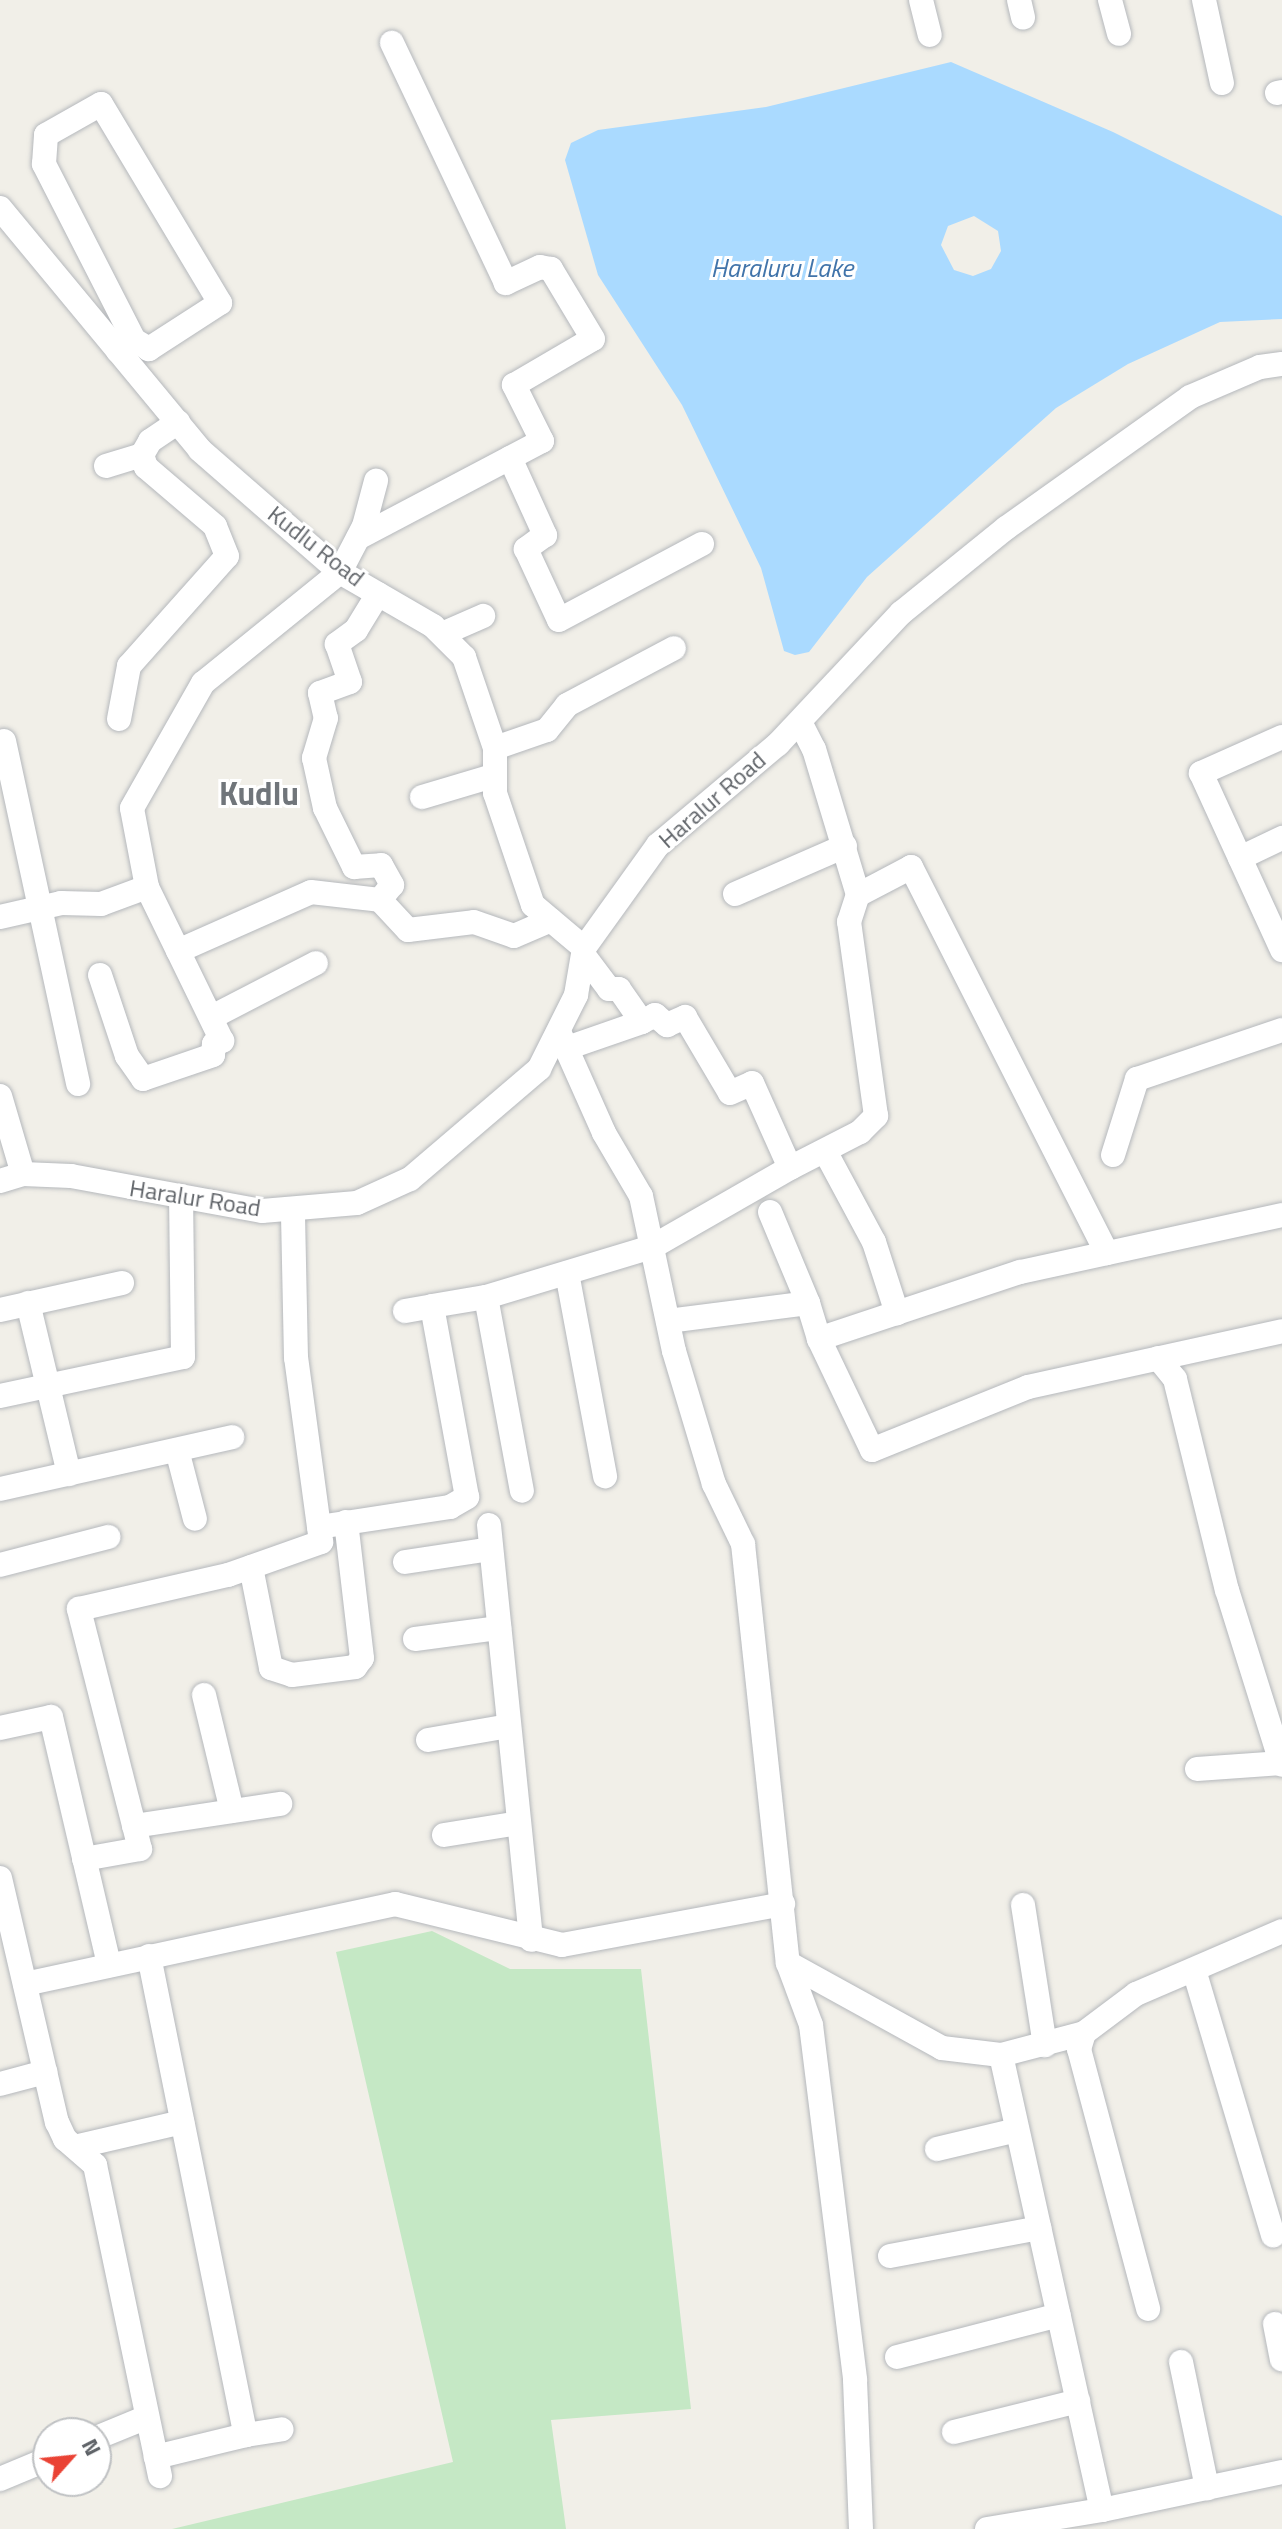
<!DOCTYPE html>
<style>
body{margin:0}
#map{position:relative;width:1282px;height:2529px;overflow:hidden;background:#f1efe8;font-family:"Titillium Web",sans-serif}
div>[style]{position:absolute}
.green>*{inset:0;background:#c5e8c5}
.water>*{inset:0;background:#aadaff}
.roads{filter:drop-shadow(0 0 2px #b5b8bc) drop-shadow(0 0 2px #b5b8bc)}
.minor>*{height:24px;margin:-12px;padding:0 12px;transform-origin:12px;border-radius:12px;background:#fff}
span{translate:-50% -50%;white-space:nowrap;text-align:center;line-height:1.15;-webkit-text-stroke:6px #fff;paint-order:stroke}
.street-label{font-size:24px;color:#5f6368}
.water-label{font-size:26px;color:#4174aa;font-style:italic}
.district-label{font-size:32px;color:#70757a;font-weight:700}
.north{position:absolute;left:32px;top:2417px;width:80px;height:80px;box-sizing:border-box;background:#fff;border:2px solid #bfc1c3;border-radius:50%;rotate:63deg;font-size:22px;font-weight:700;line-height:32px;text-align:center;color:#5f6368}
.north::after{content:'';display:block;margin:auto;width:28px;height:36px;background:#ea4335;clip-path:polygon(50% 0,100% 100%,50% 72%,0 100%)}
</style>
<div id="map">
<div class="green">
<i style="clip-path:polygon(432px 1931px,510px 1969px,641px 1969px,691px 2409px,551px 2420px,566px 2529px,172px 2529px,453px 2462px,336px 1952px)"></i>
</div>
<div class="water">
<i style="clip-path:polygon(evenodd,951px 62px,1113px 132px,1282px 216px,1282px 319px,1220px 322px,1128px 364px,1056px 408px,867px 577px,809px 652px,795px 655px,784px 651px,761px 568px,682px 405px,598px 275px,565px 160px,571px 143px,598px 130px,766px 107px,951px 62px,974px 216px,998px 231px,1001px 251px,991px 269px,973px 276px,954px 270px,941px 245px,948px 226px,974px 216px)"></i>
</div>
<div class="roads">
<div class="minor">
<i style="left:921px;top:0;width:36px;rotate:76deg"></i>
<i style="left:1019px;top:0;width:18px;rotate:77deg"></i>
<i style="left:1110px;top:0;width:35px;rotate:75deg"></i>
<i style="left:1204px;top:0;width:85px;rotate:77.8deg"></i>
<i style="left:1277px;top:93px;width:5px;rotate:-11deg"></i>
<i style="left:0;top:208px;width:314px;rotate:50.4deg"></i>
<i style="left:200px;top:450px;width:186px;rotate:41.1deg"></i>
<i style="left:340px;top:572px;width:108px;rotate:30.1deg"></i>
<i style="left:433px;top:626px;width:44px;rotate:45deg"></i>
<i style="left:464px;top:657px;width:96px;rotate:71.2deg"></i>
<i style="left:495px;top:748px;width:45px;rotate:90deg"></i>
<i style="left:495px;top:793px;width:118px;rotate:71.3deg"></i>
<i style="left:533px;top:905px;width:67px;rotate:40.1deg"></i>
<i style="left:118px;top:351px;width:19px;rotate:-35deg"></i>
<i style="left:134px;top:340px;width:198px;rotate:-117.1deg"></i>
<i style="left:44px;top:164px;width:29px;rotate:-86deg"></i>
<i style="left:46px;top:135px;width:63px;rotate:-29.4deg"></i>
<i style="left:101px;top:104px;width:232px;rotate:59.1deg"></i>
<i style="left:220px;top:303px;width:85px;rotate:147.1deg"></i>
<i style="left:149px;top:349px;width:17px;rotate:-149deg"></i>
<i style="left:510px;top:458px;width:85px;rotate:65.6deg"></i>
<i style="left:545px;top:535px;width:24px;rotate:144deg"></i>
<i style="left:526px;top:549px;width:78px;rotate:65.1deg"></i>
<i style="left:559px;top:620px;width:162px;rotate:-28deg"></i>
<i style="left:106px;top:466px;width:38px;rotate:-17deg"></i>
<i style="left:358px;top:538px;width:208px;rotate:-27.8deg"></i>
<i style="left:542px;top:441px;width:63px;rotate:-116.6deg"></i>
<i style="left:514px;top:385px;width:91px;rotate:-30.2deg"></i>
<i style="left:593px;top:339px;width:82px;rotate:-121deg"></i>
<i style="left:551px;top:269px;width:11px;rotate:-170deg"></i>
<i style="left:540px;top:267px;width:38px;rotate:155deg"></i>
<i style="left:506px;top:283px;width:266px;rotate:-115.4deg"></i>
<i style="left:378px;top:594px;width:42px;rotate:121.4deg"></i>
<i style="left:356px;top:630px;width:24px;rotate:144deg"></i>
<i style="left:337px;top:644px;width:40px;rotate:71.1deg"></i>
<i style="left:350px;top:682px;width:32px;rotate:160deg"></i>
<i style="left:320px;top:693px;width:26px;rotate:77deg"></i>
<i style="left:326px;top:718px;width:42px;rotate:106.7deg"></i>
<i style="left:314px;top:758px;width:51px;rotate:77.6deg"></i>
<i style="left:325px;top:808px;width:66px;rotate:63.8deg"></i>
<i style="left:354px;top:867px;width:27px;rotate:-4deg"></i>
<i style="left:381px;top:865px;width:23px;rotate:61deg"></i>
<i style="left:392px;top:885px;width:19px;rotate:129deg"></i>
<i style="left:442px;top:634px;width:45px;rotate:-23.7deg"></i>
<i style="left:119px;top:719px;width:54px;rotate:-79.3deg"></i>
<i style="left:129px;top:666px;width:147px;rotate:-48.3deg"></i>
<i style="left:227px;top:556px;width:32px;rotate:-112deg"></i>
<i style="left:215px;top:526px;width:91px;rotate:-139.5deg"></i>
<i style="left:146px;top:467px;width:13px;rotate:-108deg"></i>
<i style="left:142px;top:455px;width:16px;rotate:-60deg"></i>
<i style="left:150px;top:441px;width:34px;rotate:-34deg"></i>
<i style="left:800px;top:722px;width:30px;rotate:63deg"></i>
<i style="left:814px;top:749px;width:152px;rotate:73.2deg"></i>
<i style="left:858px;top:895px;width:60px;rotate:-27.8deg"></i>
<i style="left:911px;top:867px;width:433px;rotate:63.1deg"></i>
<i style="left:1282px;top:737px;width:89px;rotate:156deg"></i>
<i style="left:1201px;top:773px;width:195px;rotate:65.4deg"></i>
<i style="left:4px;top:741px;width:351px;rotate:77.8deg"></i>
<i style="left:495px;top:748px;width:55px;rotate:-19.1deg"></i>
<i style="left:547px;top:730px;width:32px;rotate:-51deg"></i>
<i style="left:567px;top:705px;width:121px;rotate:-28deg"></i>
<i style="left:422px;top:797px;width:74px;rotate:-16.5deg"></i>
<i style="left:1240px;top:858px;width:47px;rotate:-25.5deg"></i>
<i style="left:735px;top:894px;width:120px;rotate:-23.6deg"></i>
<i style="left:0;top:917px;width:63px;rotate:-12.9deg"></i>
<i style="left:61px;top:903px;width:40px;rotate:1.4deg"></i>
<i style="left:101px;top:904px;width:49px;rotate:-20.3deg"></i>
<i style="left:178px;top:951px;width:145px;rotate:-23.9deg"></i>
<i style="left:311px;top:892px;width:69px;rotate:6.6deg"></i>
<i style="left:380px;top:900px;width:41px;rotate:47deg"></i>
<i style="left:408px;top:930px;width:66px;rotate:-6.9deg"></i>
<i style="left:474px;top:922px;width:42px;rotate:19.3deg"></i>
<i style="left:514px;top:936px;width:40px;rotate:-23.4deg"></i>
<i style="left:585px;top:957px;width:40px;rotate:53deg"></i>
<i style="left:609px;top:989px;width:10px"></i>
<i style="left:619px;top:989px;width:40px;rotate:55.1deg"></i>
<i style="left:642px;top:1022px;width:15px;rotate:-28deg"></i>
<i style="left:655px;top:1015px;width:16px;rotate:40deg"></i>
<i style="left:667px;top:1025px;width:20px;rotate:-24deg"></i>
<i style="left:685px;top:1017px;width:88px;rotate:59.4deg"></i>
<i style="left:730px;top:1093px;width:24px;rotate:-24deg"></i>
<i style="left:752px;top:1083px;width:93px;rotate:65.9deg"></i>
<i style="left:790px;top:1168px;width:79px;rotate:-27.2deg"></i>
<i style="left:860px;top:1132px;width:23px;rotate:-45deg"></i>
<i style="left:876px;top:1116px;width:196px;rotate:-97.9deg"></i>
<i style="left:849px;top:922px;width:28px;rotate:-72deg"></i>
<i style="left:100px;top:975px;width:85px;rotate:71.6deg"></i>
<i style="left:127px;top:1056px;width:28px;rotate:55deg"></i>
<i style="left:143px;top:1079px;width:74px;rotate:-18.9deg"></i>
<i style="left:213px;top:1055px;width:11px;rotate:-85deg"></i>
<i style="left:214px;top:1044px;width:9px;rotate:-21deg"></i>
<i style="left:222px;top:1041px;width:171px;rotate:-116deg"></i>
<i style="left:147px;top:887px;width:80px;rotate:-100.8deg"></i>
<i style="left:132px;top:808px;width:144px;rotate:-60.4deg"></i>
<i style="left:203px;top:683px;width:176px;rotate:-39deg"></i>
<i style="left:340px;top:572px;width:52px;rotate:-62.4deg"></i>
<i style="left:364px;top:526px;width:47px;rotate:-75.1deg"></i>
<i style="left:212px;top:1017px;width:117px;rotate:-27.4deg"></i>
<i style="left:560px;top:1034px;width:108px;rotate:66deg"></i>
<i style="left:604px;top:1133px;width:73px;rotate:59.6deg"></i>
<i style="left:641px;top:1196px;width:158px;rotate:78deg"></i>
<i style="left:674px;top:1351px;width:139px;rotate:73.3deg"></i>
<i style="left:714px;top:1484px;width:67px;rotate:64.2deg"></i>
<i style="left:743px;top:1544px;width:421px;rotate:83.9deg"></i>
<i style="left:788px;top:1963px;width:66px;rotate:69.6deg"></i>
<i style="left:811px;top:2025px;width:358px;rotate:82.9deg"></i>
<i style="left:855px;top:2380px;width:149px;rotate:87.7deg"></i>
<i style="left:567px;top:1048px;width:79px;rotate:-19.1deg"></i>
<i style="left:0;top:1096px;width:81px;rotate:73.6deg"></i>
<i style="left:825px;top:1151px;width:103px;rotate:61.7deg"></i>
<i style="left:874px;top:1242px;width:75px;rotate:72.1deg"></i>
<i style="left:1113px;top:1155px;width:80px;rotate:-72.5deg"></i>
<i style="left:1137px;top:1079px;width:153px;rotate:-18.7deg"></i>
<i style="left:0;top:1181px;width:24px;rotate:-17deg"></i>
<i style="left:23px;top:1174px;width:48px;rotate:2.4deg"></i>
<i style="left:71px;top:1176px;width:194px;rotate:10.4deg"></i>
<i style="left:262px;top:1211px;width:95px;rotate:-4.8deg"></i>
<i style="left:357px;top:1203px;width:58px;rotate:-24.4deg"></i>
<i style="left:410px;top:1179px;width:170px;rotate:-40.5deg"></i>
<i style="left:539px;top:1069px;width:83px;rotate:-63.4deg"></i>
<i style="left:576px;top:995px;width:48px;rotate:-80.3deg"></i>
<i style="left:584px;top:948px;width:127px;rotate:-54.3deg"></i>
<i style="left:658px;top:845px;width:157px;rotate:-40.1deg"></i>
<i style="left:778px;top:744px;width:180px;rotate:-46.8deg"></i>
<i style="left:901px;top:613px;width:135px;rotate:-39deg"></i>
<i style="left:1006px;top:528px;width:226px;rotate:-35.4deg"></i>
<i style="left:1190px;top:397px;width:76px;rotate:-23.2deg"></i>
<i style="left:1260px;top:367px;width:22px;rotate:-8deg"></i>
<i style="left:770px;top:1212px;width:99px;rotate:67.3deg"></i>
<i style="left:1282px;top:1215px;width:268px;rotate:167.7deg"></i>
<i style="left:1020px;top:1272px;width:212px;rotate:161.6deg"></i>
<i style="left:819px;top:1339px;width:123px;rotate:64.5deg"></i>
<i style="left:872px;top:1450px;width:168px;rotate:-22deg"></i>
<i style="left:1028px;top:1387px;width:260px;rotate:-12.4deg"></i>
<i style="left:567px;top:1273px;width:207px;rotate:79.4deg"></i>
<i style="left:486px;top:1297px;width:197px;rotate:79.5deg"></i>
<i style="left:28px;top:1303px;width:176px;rotate:76.5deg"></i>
<i style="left:0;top:1310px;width:125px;rotate:-12.5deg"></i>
<i style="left:405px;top:1311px;width:27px;rotate:-10deg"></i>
<i style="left:668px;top:1321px;width:141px;rotate:-7.3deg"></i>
<i style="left:808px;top:1303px;width:38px;rotate:73deg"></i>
<i style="left:1158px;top:1358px;width:27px;rotate:51deg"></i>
<i style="left:1175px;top:1379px;width:217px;rotate:76.2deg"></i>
<i style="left:1227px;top:1590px;width:183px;rotate:72.6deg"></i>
<i style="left:0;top:1396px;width:187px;rotate:-12deg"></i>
<i style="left:183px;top:1357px;width:160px;rotate:-90.7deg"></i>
<i style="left:177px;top:1450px;width:71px;rotate:75.4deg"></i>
<i style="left:0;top:1489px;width:238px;rotate:-12.6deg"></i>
<i style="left:489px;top:1525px;width:417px;rotate:84.2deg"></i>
<i style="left:319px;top:1527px;width:133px;rotate:-8.7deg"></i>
<i style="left:450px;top:1507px;width:20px;rotate:-30deg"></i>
<i style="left:467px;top:1497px;width:194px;rotate:-100.4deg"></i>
<i style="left:432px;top:1306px;width:55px;rotate:-9.5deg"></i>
<i style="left:486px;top:1297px;width:173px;rotate:-16.8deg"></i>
<i style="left:652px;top:1247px;width:159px;rotate:-29.8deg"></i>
<i style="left:405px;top:1562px;width:87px;rotate:-8.6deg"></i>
<i style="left:0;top:1565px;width:112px;rotate:-14.5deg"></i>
<i style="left:251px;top:1567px;width:103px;rotate:78.8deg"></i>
<i style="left:271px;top:1668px;width:22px;rotate:18deg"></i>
<i style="left:292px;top:1675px;width:64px;rotate:-7.2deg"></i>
<i style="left:355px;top:1667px;width:11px;rotate:-52deg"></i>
<i style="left:362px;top:1658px;width:137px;rotate:-96.7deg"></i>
<i style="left:415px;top:1639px;width:85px;rotate:-7.5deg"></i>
<i style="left:204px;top:1695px;width:119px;rotate:76.4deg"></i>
<i style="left:0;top:1728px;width:52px;rotate:-12.2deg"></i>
<i style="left:51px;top:1717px;width:255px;rotate:76.8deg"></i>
<i style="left:428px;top:1740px;width:82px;rotate:-9.8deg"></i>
<i style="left:1197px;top:1769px;width:85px;rotate:-4deg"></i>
<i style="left:134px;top:1826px;width:148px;rotate:-8.6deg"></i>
<i style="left:444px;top:1835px;width:76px;rotate:-9.1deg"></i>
<i style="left:84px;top:1859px;width:57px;rotate:-10.1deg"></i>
<i style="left:140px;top:1849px;width:248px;rotate:-104.3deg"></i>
<i style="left:79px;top:1609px;width:153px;rotate:-12.9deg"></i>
<i style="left:228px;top:1575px;width:99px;rotate:-19.5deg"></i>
<i style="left:321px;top:1542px;width:186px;rotate:-97.7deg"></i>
<i style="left:296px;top:1358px;width:149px;rotate:-91.2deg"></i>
<i style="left:0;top:1878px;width:251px;rotate:76.9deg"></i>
<i style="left:57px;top:2122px;width:19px;rotate:65deg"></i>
<i style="left:65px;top:2139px;width:40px;rotate:41deg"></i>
<i style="left:95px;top:2165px;width:318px;rotate:78.2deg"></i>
<i style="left:1023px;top:1905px;width:142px;rotate:81.1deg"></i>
<i style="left:149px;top:1956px;width:489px;rotate:78.6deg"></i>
<i style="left:246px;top:2435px;width:93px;rotate:166.3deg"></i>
<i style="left:788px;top:1963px;width:176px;rotate:28.9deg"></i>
<i style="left:942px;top:2048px;width:59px;rotate:6.8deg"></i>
<i style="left:1001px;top:2055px;width:466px;rotate:77.5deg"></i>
<i style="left:1102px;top:2510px;width:184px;rotate:-11.9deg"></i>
<i style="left:1194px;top:1970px;width:277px;rotate:73.4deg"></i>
<i style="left:25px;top:1984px;width:379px;rotate:-12.2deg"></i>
<i style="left:395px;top:1904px;width:172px;rotate:13.8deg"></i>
<i style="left:562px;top:1945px;width:225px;rotate:-10.5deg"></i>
<i style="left:1084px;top:2033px;width:17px;rotate:107deg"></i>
<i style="left:1079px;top:2049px;width:269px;rotate:75.1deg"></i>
<i style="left:1001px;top:2055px;width:86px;rotate:-14.8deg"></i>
<i style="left:1084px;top:2033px;width:65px;rotate:-36.9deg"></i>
<i style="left:1136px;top:1994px;width:159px;rotate:-23.3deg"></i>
<i style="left:0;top:2084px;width:47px;rotate:-14.9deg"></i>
<i style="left:79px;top:2146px;width:106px;rotate:-13.1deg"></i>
<i style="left:937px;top:2149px;width:82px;rotate:-13.4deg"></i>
<i style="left:890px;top:2256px;width:152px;rotate:-10.6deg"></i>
<i style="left:1275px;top:2324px;width:36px;rotate:79deg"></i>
<i style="left:897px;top:2357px;width:167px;rotate:-14.5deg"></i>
<i style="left:1181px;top:2362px;width:129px;rotate:78.3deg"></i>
<i style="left:954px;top:2432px;width:128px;rotate:-14deg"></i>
<i style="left:246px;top:2435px;width:36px;rotate:-9deg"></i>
<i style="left:96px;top:2438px;width:55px;rotate:-22.4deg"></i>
<i style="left:0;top:2479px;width:52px;rotate:-22.6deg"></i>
<i style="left:987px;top:2529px;width:117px;rotate:-9.4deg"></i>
</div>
</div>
<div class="street-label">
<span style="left:316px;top:546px;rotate:38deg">Kudlu Road</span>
<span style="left:712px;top:800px;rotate:-41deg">Haralur Road</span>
<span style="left:195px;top:1198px;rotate:9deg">Haralur Road</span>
</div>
<div class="water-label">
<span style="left:782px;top:268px">Haraluru Lake</span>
</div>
<div class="district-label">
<span style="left:259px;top:793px">Kudlu</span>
</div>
<div class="north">N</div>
</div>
